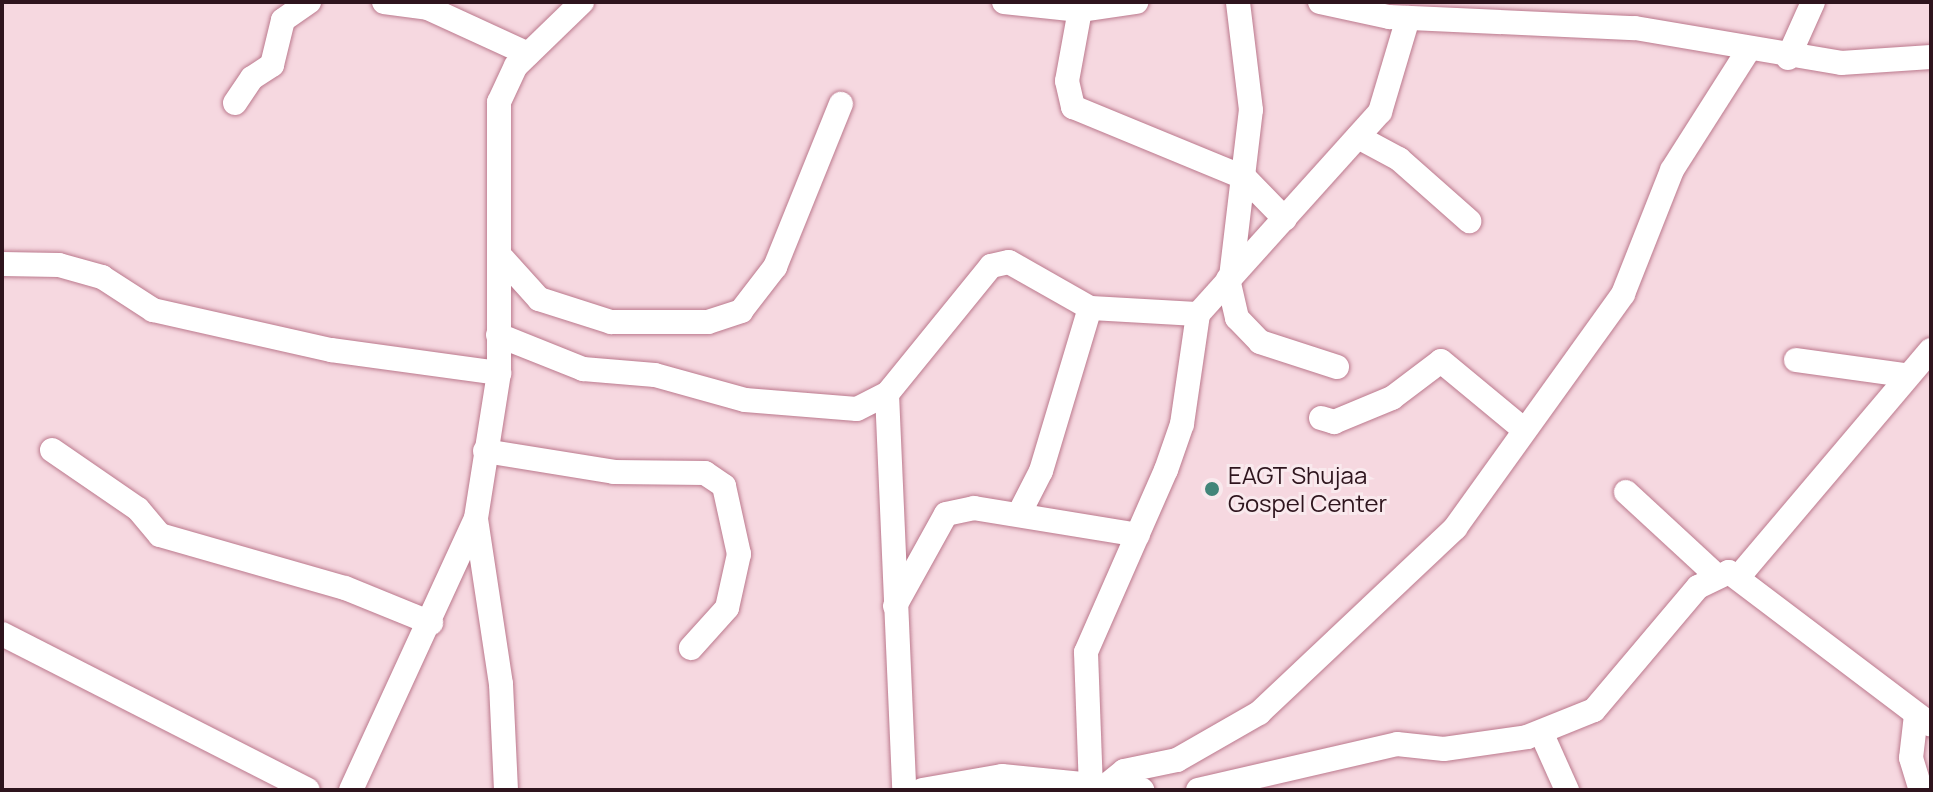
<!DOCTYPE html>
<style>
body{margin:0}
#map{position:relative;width:1933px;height:792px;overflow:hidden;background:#f6d8e0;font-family:Manrope,sans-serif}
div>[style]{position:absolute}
.roads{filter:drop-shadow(0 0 2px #bb798d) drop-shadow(0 0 2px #bb798d)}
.minor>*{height:24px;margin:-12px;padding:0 12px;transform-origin:12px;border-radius:12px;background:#fff}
.dots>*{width:22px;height:22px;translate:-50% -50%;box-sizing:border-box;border:4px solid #f9e9ed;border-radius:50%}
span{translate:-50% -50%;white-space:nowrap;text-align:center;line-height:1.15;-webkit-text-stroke:6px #f9e9ed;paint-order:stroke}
.poi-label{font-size:24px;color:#2e141d}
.left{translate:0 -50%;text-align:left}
.frame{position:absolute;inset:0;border:4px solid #2e141d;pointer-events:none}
</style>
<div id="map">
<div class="roads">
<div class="minor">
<i style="left:384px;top:2px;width:44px;rotate:7.8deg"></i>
<i style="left:428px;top:8px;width:110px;rotate:24.7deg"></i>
<i style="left:1004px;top:2px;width:76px;rotate:6deg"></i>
<i style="left:1080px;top:10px;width:57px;rotate:-8.1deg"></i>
<i style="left:1320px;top:2px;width:71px;rotate:12.3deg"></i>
<i style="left:1389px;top:17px;width:246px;rotate:2.6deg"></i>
<i style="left:1635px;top:28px;width:209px;rotate:9.6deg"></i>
<i style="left:1841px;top:63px;width:90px;rotate:-3.8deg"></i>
<i style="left:1080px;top:10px;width:72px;rotate:100.4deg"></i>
<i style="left:1067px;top:81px;width:27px;rotate:77deg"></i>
<i style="left:1073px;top:107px;width:186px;rotate:22.4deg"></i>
<i style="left:1245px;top:178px;width:57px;rotate:45.7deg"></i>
<i style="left:1788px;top:58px;width:61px;rotate:-65.9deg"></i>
<i style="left:235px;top:103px;width:30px;rotate:-56deg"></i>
<i style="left:252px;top:78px;width:24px;rotate:-33deg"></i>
<i style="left:272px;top:65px;width:46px;rotate:-76.3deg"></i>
<i style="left:283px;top:20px;width:32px;rotate:-35deg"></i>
<i style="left:1358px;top:137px;width:47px;rotate:28.2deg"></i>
<i style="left:1399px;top:159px;width:94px;rotate:41.5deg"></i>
<i style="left:503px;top:259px;width:54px;rotate:48deg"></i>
<i style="left:539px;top:299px;width:76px;rotate:17.7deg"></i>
<i style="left:611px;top:322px;width:97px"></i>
<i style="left:708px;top:322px;width:35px;rotate:-18deg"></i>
<i style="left:741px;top:311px;width:56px;rotate:-52.3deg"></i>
<i style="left:775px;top:267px;width:176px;rotate:-68deg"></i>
<i style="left:2px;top:264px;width:57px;rotate:1deg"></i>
<i style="left:59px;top:265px;width:45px;rotate:15.6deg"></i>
<i style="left:102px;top:277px;width:61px;rotate:32.9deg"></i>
<i style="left:153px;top:310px;width:182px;rotate:12.7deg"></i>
<i style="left:331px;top:350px;width:170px;rotate:7.8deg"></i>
<i style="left:1231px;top:277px;width:168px;rotate:-83.2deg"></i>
<i style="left:1251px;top:110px;width:109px;rotate:-96.9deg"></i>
<i style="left:1228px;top:279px;width:40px;rotate:77deg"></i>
<i style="left:1237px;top:318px;width:33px;rotate:46deg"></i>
<i style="left:1260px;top:342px;width:81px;rotate:18deg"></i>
<i style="left:498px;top:335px;width:92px;rotate:21.8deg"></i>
<i style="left:583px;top:369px;width:72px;rotate:4.8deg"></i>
<i style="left:655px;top:375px;width:93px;rotate:15.5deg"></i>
<i style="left:745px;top:400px;width:112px;rotate:4.6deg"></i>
<i style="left:857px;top:409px;width:34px;rotate:-27deg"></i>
<i style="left:887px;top:394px;width:165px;rotate:-50.9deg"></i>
<i style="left:991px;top:266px;width:18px;rotate:-13deg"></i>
<i style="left:1009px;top:262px;width:93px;rotate:29.6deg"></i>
<i style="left:1090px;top:308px;width:108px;rotate:3.2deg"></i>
<i style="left:1198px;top:314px;width:272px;rotate:-48deg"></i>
<i style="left:1380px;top:112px;width:98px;rotate:-73.4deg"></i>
<i style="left:1796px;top:360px;width:109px;rotate:7.9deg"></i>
<i style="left:887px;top:394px;width:396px;rotate:87.5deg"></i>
<i style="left:1321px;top:418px;width:14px;rotate:17deg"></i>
<i style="left:1334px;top:422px;width:63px;rotate:-22.5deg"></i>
<i style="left:1392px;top:398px;width:61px;rotate:-37.1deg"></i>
<i style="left:1441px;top:361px;width:105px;rotate:39.6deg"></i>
<i style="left:52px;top:450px;width:104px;rotate:34.5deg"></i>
<i style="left:138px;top:509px;width:34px;rotate:50deg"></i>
<i style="left:160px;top:535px;width:192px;rotate:16deg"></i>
<i style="left:345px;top:588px;width:93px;rotate:22.1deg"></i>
<i style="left:485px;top:451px;width:131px;rotate:9.2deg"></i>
<i style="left:614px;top:472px;width:91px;rotate:0.6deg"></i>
<i style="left:705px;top:473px;width:23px;rotate:34deg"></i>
<i style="left:724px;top:486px;width:70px;rotate:77.6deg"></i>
<i style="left:739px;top:554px;width:55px;rotate:102.5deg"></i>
<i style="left:727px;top:608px;width:54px;rotate:132deg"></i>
<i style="left:1626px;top:492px;width:121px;rotate:42.7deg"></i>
<i style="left:1019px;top:514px;width:48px;rotate:-62.9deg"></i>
<i style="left:1041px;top:471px;width:170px;rotate:-73.3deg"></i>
<i style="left:476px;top:519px;width:167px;rotate:81.4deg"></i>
<i style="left:501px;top:684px;width:106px;rotate:87.3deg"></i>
<i style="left:1740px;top:575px;width:295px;rotate:-49.7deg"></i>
<i style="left:895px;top:606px;width:105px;rotate:-61deg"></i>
<i style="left:946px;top:514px;width:29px;rotate:-12deg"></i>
<i style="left:974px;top:508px;width:166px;rotate:9.3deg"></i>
<i style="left:2px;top:634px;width:343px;rotate:27deg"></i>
<i style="left:1916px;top:715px;width:43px;rotate:96.6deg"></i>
<i style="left:1911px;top:758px;width:34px;rotate:73deg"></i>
<i style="left:1541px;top:732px;width:64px;rotate:65.9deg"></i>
<i style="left:1103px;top:788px;width:27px;rotate:-39deg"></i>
<i style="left:1124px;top:771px;width:54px;rotate:-11.7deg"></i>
<i style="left:1177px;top:760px;width:95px;rotate:-29.8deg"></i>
<i style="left:1259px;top:713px;width:270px;rotate:-43.3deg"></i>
<i style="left:1455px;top:528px;width:288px;rotate:-54.3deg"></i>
<i style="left:1623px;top:294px;width:133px;rotate:-68.4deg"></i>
<i style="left:1672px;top:170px;width:143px;rotate:-57.5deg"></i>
<i style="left:1091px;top:789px;width:137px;rotate:-92.1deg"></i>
<i style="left:1086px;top:652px;width:199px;rotate:-66.3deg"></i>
<i style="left:1166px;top:470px;width:49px;rotate:-70.8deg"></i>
<i style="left:1182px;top:424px;width:111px;rotate:-81.7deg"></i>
<i style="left:351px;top:790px;width:299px;rotate:-65.3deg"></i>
<i style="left:476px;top:518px;width:147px;rotate:-81deg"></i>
<i style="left:499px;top:373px;width:271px;rotate:-90deg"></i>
<i style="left:499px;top:102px;width:40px;rotate:-65deg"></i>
<i style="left:516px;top:66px;width:92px;rotate:-44.1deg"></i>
<i style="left:922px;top:790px;width:81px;rotate:-9.9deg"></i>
<i style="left:1002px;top:776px;width:141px;rotate:5.7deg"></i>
<i style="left:1198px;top:790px;width:204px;rotate:-13deg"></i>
<i style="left:1397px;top:744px;width:47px;rotate:6.1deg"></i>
<i style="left:1444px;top:749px;width:84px;rotate:-8.2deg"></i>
<i style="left:1527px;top:737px;width:72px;rotate:-21.9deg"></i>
<i style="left:1594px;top:710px;width:161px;rotate:-49.8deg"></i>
<i style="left:1698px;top:587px;width:34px;rotate:-26deg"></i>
<i style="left:1729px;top:572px;width:253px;rotate:37.1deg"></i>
</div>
</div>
<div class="dots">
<i style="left:1212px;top:489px;background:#428579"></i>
</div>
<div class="poi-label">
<span class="left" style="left:1228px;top:489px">EAGT Shujaa<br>Gospel Center</span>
</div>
<div class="frame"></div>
</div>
